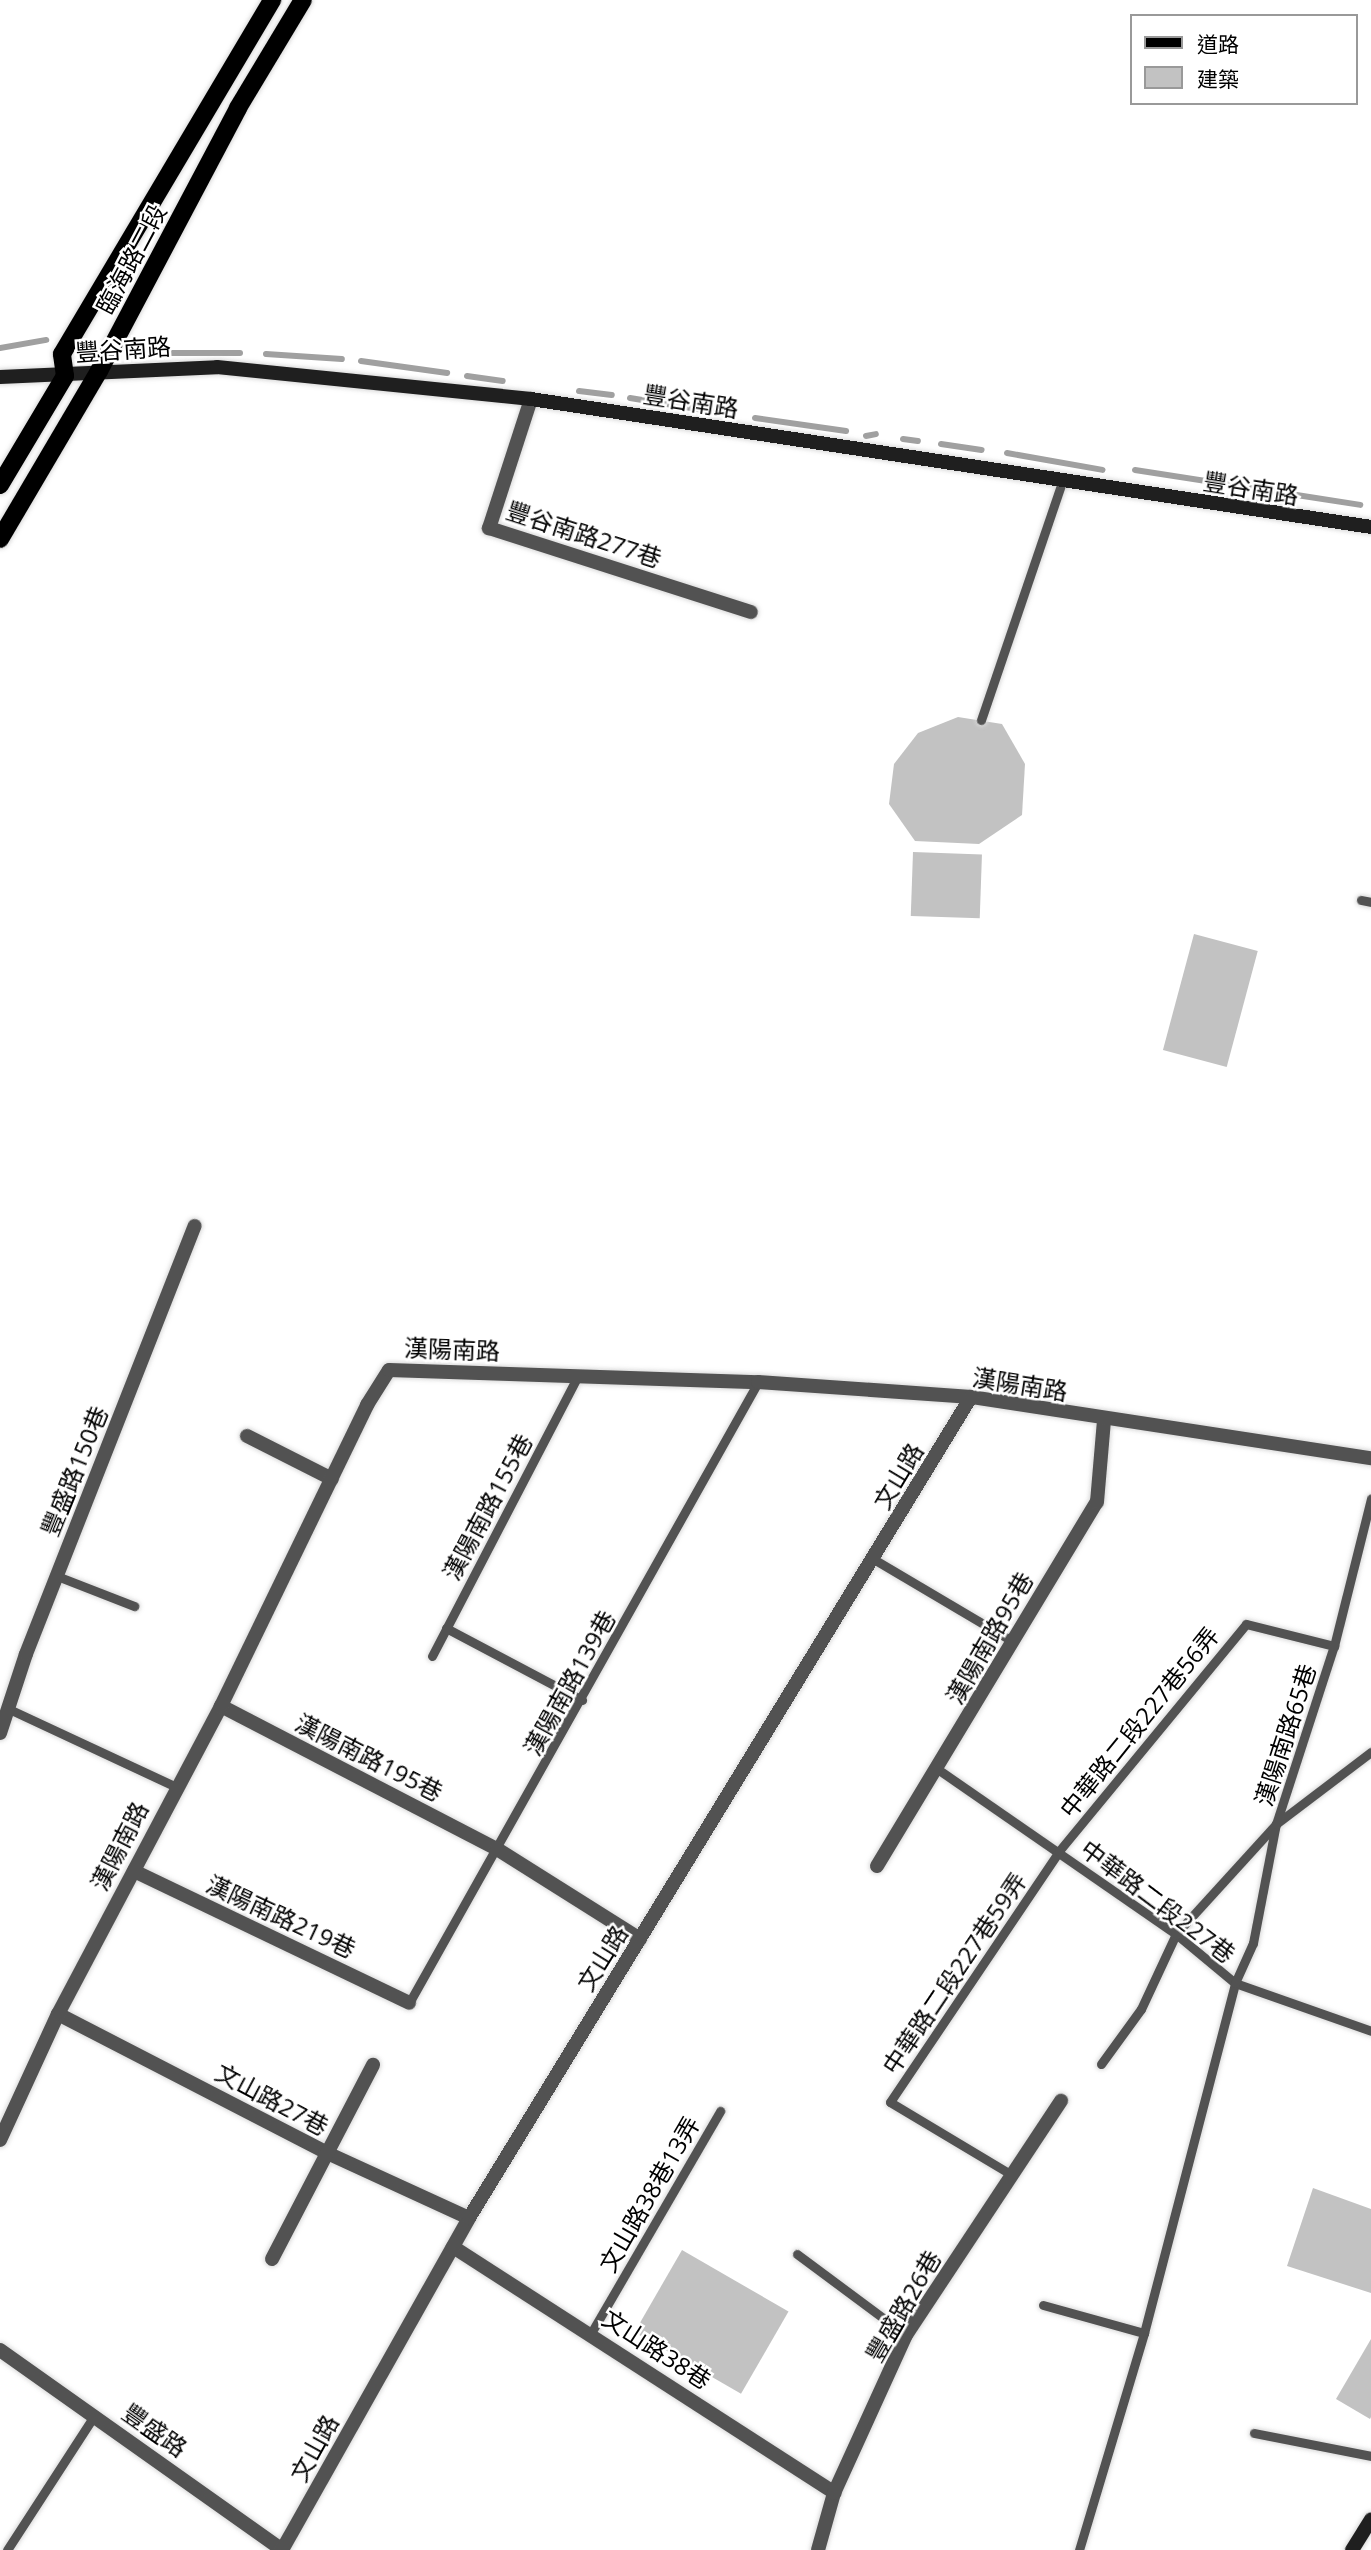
<!DOCTYPE html>
<meta charset="utf-8">
<style>
body{margin:0}
#map{position:relative;width:1371px;height:2550px;overflow:hidden;background:#fff;font-family:"Open Sans","Noto Sans TC",sans-serif}
div>[style]{position:absolute}
.stream>*{height:6px;margin:-3px;padding:0 3px;transform-origin:3px;border-radius:3px;background:#a0a0a0}
.building>*{inset:0;background:#c2c2c2;transform-origin:0 0}
.roads{filter:drop-shadow(0 0 2px #dbdbdb) drop-shadow(0 0 2px #dbdbdb)}
.lane>*{height:9px;margin:-4.5px;padding:0 4.5px;transform-origin:4.5px;border-radius:4.5px;background:#525252}
.street>*{height:14px;margin:-7px;padding:0 7px;transform-origin:7px;border-radius:7px;background:#525252}
.secondary>*{height:14px;margin:-7px;padding:0 7px;transform-origin:7px;border-radius:7px;background:#1f1f1f}
.primary>*{height:18px;margin:-9px;padding:0 9px;transform-origin:9px;border-radius:9px;background:#000}
span{translate:-50% -50%;white-space:nowrap;text-align:center;line-height:1.15;-webkit-text-stroke:5px #fff;paint-order:stroke}
.street-label{font-size:24px;color:#000}
.legend{position:absolute;left:1130px;top:14px;width:228px;height:91px;box-sizing:border-box;background:#fff;border:2px solid #999;margin:0;padding:9px 12px;list-style:none;font-size:21px;color:#000}
.legend li{display:flex;align-items:center;gap:14px;height:35px}
.legend b{width:35px;border:2px solid #999}
</style>
<div id="map">
<div class="stream">
<i style="left:0;top:348px;width:47px;rotate:-9.9deg"></i>
<i style="left:138px;top:353px;width:102px"></i>
<i style="left:266px;top:354px;width:76px;rotate:3.8deg"></i>
<i style="left:361px;top:361px;width:87px;rotate:7.9deg"></i>
<i style="left:467px;top:376px;width:36px;rotate:8deg"></i>
<i style="left:579px;top:391px;width:33px;rotate:7deg"></i>
<i style="left:630px;top:398px;width:99px;rotate:9.3deg"></i>
<i style="left:755px;top:418px;width:92px;rotate:8.1deg"></i>
<i style="left:866px;top:436px;width:10px;rotate:-11deg"></i>
<i style="left:903px;top:439px;width:15px;rotate:8deg"></i>
<i style="left:941px;top:444px;width:41px;rotate:8.3deg"></i>
<i style="left:1007px;top:453px;width:97px;rotate:10deg"></i>
<i style="left:1135px;top:470px;width:228px;rotate:8.8deg"></i>
</div>
<div class="building">
<i style="clip-path:polygon(958px 717px,1002px 724px,1025px 764px,1022px 815px,979px 844px,915px 841px,889px 804px,894px 764px,918px 733px)"></i>
<i style="left:913px;top:852px;width:69px;height:64px;rotate:2deg"></i>
<i style="left:1194px;top:934px;width:66px;height:120px;rotate:15deg"></i>
<i style="clip-path:polygon(1313px 2188px,1371px 2209px,1371px 2293px,1287px 2266px)"></i>
<i style="left:682px;top:2250px;width:123px;height:95px;rotate:30deg"></i>
<i style="clip-path:polygon(1371px 2339px,1371px 2417px,1370px 2419px,1336px 2399px)"></i>
</div>
<div class="roads">
<div class="lane">
<i style="left:981px;top:720px;width:251px;rotate:-71.2deg"></i>
<i style="left:1361px;top:900px;width:10px;rotate:11deg"></i>
<i style="left:875px;top:1560px;width:159px;rotate:30.6deg"></i>
<i style="left:57px;top:1576px;width:83px;rotate:21.3deg"></i>
<i style="left:446px;top:1628px;width:154px;rotate:27.9deg"></i>
<i style="left:432px;top:1656px;width:317px;rotate:-62.5deg"></i>
<i style="left:9px;top:1709px;width:182px;rotate:25deg"></i>
<i style="left:939px;top:1770px;width:288px;rotate:34.7deg"></i>
<i style="left:1176px;top:1934px;width:77px;rotate:39.7deg"></i>
<i style="left:1235px;top:1983px;width:144px;rotate:19.4deg"></i>
<i style="left:409px;top:2003px;width:712px;rotate:-60.66deg"></i>
<i style="left:1101px;top:2064px;width:68px;rotate:-54deg"></i>
<i style="left:1141px;top:2009px;width:83px;rotate:-65deg"></i>
<i style="left:1176px;top:1934px;width:149px;rotate:-47.7deg"></i>
<i style="left:1276px;top:1824px;width:119px;rotate:-37.2deg"></i>
<i style="left:1012px;top:2175px;width:142px;rotate:-149.1deg"></i>
<i style="left:890px;top:2102px;width:303px;rotate:-56deg"></i>
<i style="left:1059px;top:1851px;width:294px;rotate:-50.5deg"></i>
<i style="left:1246px;top:1624px;width:91px;rotate:14deg"></i>
<i style="left:797px;top:2254px;width:136px;rotate:36.6deg"></i>
<i style="left:1043px;top:2305px;width:105px;rotate:15.5deg"></i>
<i style="left:591px;top:2333px;width:257px;rotate:-59.8deg"></i>
<i style="left:1254px;top:2433px;width:119px;rotate:11.1deg"></i>
<i style="left:7px;top:2550px;width:160px;rotate:-57deg"></i>
<i style="left:1079px;top:2550px;width:227px;rotate:-73.3deg"></i>
<i style="left:1144px;top:2333px;width:362px;rotate:-75.4deg"></i>
<i style="left:1235px;top:1983px;width:44px;rotate:-65.8deg"></i>
<i style="left:1253px;top:1943px;width:121px;rotate:-79.1deg"></i>
<i style="left:1276px;top:1824px;width:187px;rotate:-72deg"></i>
<i style="left:1334px;top:1646px;width:152px;rotate:-75.9deg"></i>
</div>
<div class="street">
<i style="left:531px;top:399px;width:136px;rotate:108deg"></i>
<i style="left:489px;top:528px;width:275px;rotate:17.8deg"></i>
<i style="left:247px;top:1436px;width:95px;rotate:26.8deg"></i>
<i style="left:221px;top:1706px;width:311px;rotate:27.4deg"></i>
<i style="left:497px;top:1849px;width:169px;rotate:32.2deg"></i>
<i style="left:0;top:1733px;width:83px;rotate:-71.8deg"></i>
<i style="left:26px;top:1654px;width:460px;rotate:-68.5deg"></i>
<i style="left:877px;top:1866px;width:425px;rotate:-58.9deg"></i>
<i style="left:1097px;top:1502px;width:81px;rotate:-85.1deg"></i>
<i style="left:134px;top:1871px;width:305px;rotate:25.6deg"></i>
<i style="left:58px;top:2014px;width:301px;rotate:27.3deg"></i>
<i style="left:325px;top:2152px;width:158px;rotate:24.6deg"></i>
<i style="left:0;top:2140px;width:139px;rotate:-65.3deg"></i>
<i style="left:58px;top:2014px;width:348px;rotate:-62.1deg"></i>
<i style="left:221px;top:1706px;width:335px;rotate:-64.1deg"></i>
<i style="left:367px;top:1405px;width:41px;rotate:-57.8deg"></i>
<i style="left:389px;top:1370px;width:369px;rotate:1.9deg"></i>
<i style="left:758px;top:1382px;width:214px;rotate:4deg"></i>
<i style="left:971px;top:1397px;width:405px;rotate:8.7deg"></i>
<i style="left:453px;top:2247px;width:454px;rotate:32.8deg"></i>
<i style="left:272px;top:2259px;width:219px;rotate:-62.5deg"></i>
<i style="left:0;top:2350px;width:346px;rotate:35.3deg"></i>
<i style="left:282px;top:2550px;width:381px;rotate:-60.6deg"></i>
<i style="left:469px;top:2218px;width:962px;rotate:-58.56deg"></i>
<i style="left:818px;top:2550px;width:59px;rotate:-74.3deg"></i>
<i style="left:834px;top:2493px;width:174px;rotate:-65.5deg"></i>
<i style="left:906px;top:2335px;width:281px;rotate:-56.5deg"></i>
</div>
<div class="secondary">
<i style="left:0;top:377px;width:217px;rotate:-2.6deg"></i>
<i style="left:217px;top:367px;width:316px;rotate:5.8deg"></i>
<i style="left:531px;top:399px;width:850px;rotate:8.66deg"></i>
<i style="left:1352px;top:2550px;width:36px;rotate:-58deg"></i>
</div>
<div class="primary">
<i style="left:0;top:485px;width:127px;rotate:-59.2deg"></i>
<i style="left:65px;top:376px;width:22px;rotate:-98deg"></i>
<i style="left:62px;top:354px;width:412px;rotate:-59.3deg"></i>
<i style="left:0;top:539px;width:195px;rotate:-59.5deg"></i>
<i style="left:99px;top:371px;width:297px;rotate:-62.1deg"></i>
<i style="left:238px;top:108px;width:126px;rotate:-59deg"></i>
</div>
</div>
<div class="street-label">
<span style="left:131px;top:259px;rotate:-62deg">臨海路二段</span>
<span style="left:123px;top:349px;rotate:-4deg">豐谷南路</span>
<span style="left:691px;top:401px;rotate:9deg">豐谷南路</span>
<span style="left:1251px;top:488px;rotate:9deg">豐谷南路</span>
<span style="left:584px;top:534px;rotate:18deg">豐谷南路277巷</span>
<span style="left:452px;top:1349px;rotate:2deg">漢陽南路</span>
<span style="left:1020px;top:1384px;rotate:9deg">漢陽南路</span>
<span style="left:74px;top:1471px;rotate:-68deg">豐盛路150巷</span>
<span style="left:898px;top:1476px;rotate:-59deg">文山路</span>
<span style="left:487px;top:1507px;rotate:-62deg">漢陽南路155巷</span>
<span style="left:989px;top:1638px;rotate:-60deg">漢陽南路95巷</span>
<span style="left:569px;top:1683px;rotate:-61deg">漢陽南路139巷</span>
<span style="left:1139px;top:1722px;rotate:-51deg">中華路二段227巷56弄</span>
<span style="left:1285px;top:1735px;rotate:-72deg">漢陽南路65巷</span>
<span style="left:369px;top:1757px;rotate:27deg">漢陽南路195巷</span>
<span style="left:119px;top:1846px;rotate:-63deg">漢陽南路</span>
<span style="left:1158px;top:1901px;rotate:37deg">中華路二段227巷</span>
<span style="left:281px;top:1916px;rotate:25deg">漢陽南路219巷</span>
<span style="left:602px;top:1958px;rotate:-58deg">文山路</span>
<span style="left:954px;top:1973px;rotate:-56deg">中華路二段227巷59弄</span>
<span style="left:272px;top:2099px;rotate:28deg">文山路27巷</span>
<span style="left:649px;top:2194px;rotate:-60deg">文山路38巷13弄</span>
<span style="left:903px;top:2306px;rotate:-60deg">豐盛路26巷</span>
<span style="left:657px;top:2349px;rotate:33deg">文山路38巷</span>
<span style="left:155px;top:2430px;rotate:35deg">豐盛路</span>
<span style="left:314px;top:2448px;rotate:-61deg">文山路</span>
</div>
<ul class="legend">
<li><b style="height:9px;background:#000"></b>道路</li>
<li><b style="height:19px;background:#c2c2c2"></b>建築</li>
</ul>
</div>
